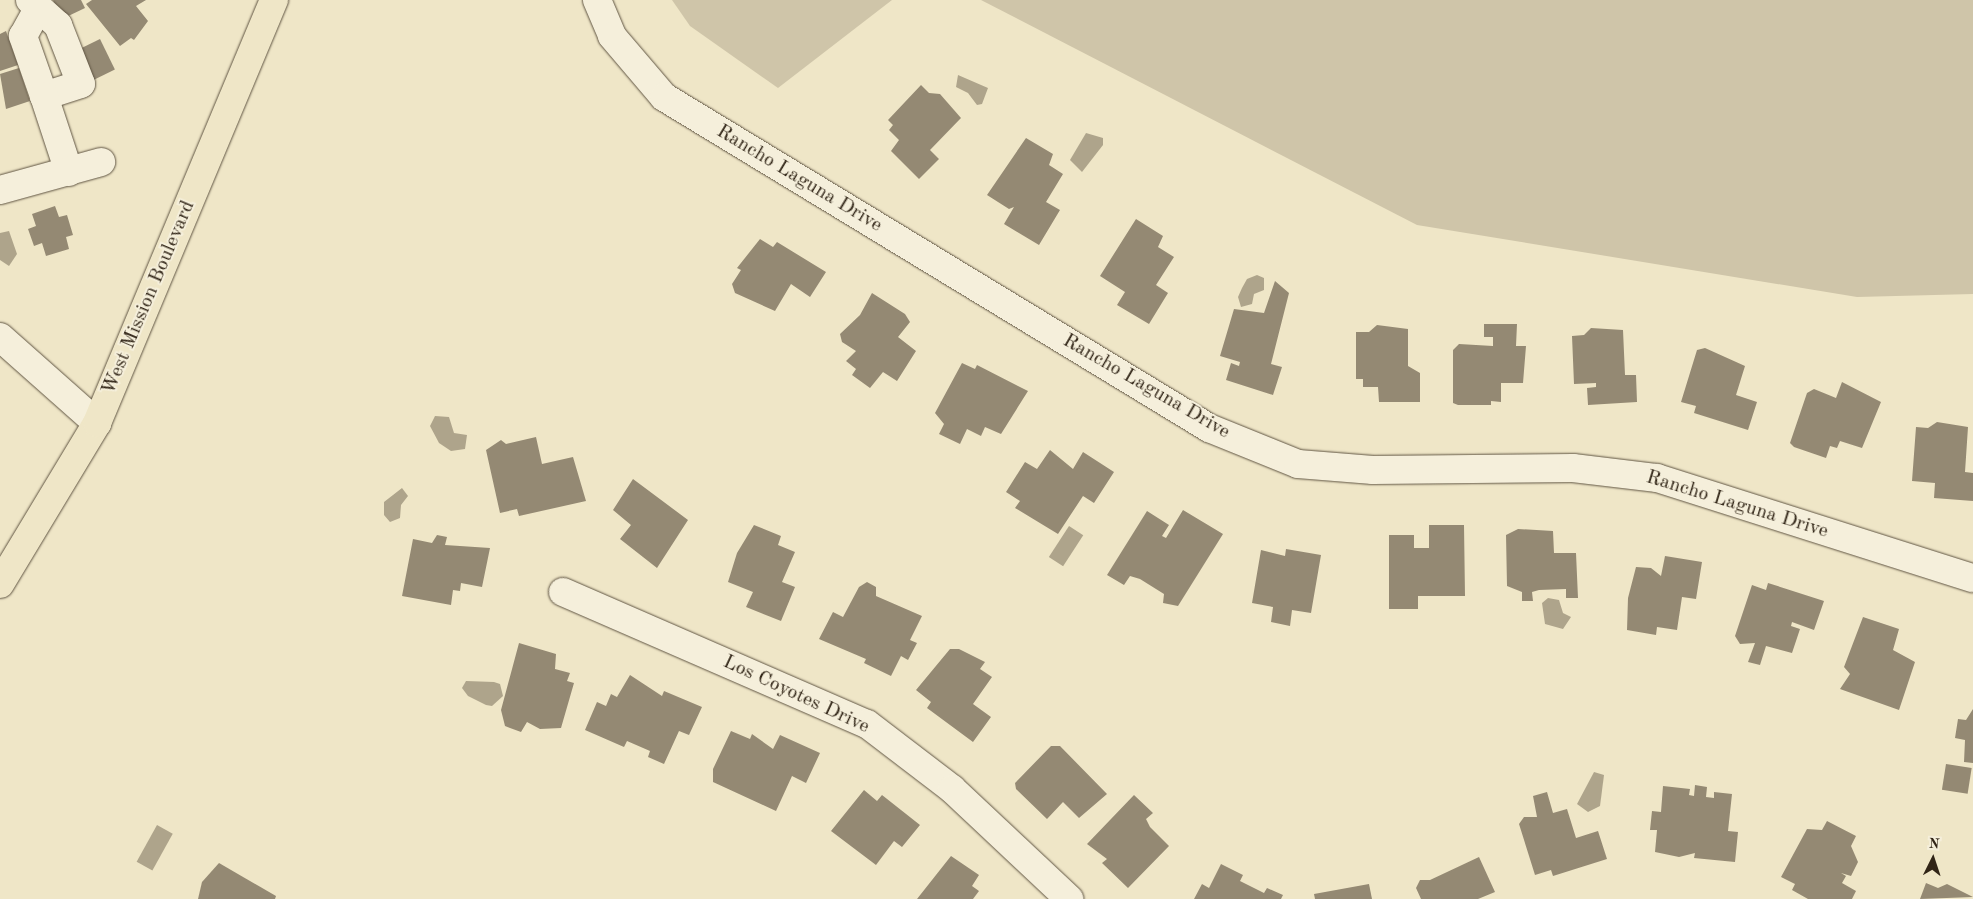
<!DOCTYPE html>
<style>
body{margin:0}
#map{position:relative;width:1973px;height:899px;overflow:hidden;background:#efe6c7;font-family:"Old Standard TT",serif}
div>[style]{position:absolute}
.green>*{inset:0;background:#cfc5a9}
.water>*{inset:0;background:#aea48b;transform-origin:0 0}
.building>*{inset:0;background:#948973;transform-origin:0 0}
.roads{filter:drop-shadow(0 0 1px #605543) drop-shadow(0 0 1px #605543)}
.minor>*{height:28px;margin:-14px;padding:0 14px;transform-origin:14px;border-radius:14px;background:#f5efdb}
.major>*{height:28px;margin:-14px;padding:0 14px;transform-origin:14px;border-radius:14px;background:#efe6c7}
span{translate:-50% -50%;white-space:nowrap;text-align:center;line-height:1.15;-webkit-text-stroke:4px #f5efdb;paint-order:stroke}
.street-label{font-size:20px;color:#312517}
.north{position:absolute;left:1908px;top:834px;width:50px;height:50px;-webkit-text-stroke:4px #f5efdb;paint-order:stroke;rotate:4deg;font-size:14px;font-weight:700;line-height:20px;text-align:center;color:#312517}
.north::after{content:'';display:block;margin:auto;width:18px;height:22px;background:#312517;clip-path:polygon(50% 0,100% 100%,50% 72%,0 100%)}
</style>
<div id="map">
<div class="green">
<i style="clip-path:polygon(672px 0,892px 0,778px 88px,690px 26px)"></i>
<i style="clip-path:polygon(981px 0,1973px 0,1973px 294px,1857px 297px,1417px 225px)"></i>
</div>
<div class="water">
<i style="clip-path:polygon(958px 75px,988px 88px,982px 104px,977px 105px,968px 93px,956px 87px)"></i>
<i style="clip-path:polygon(1086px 133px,1103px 138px,1103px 145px,1082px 172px,1070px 160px)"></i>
<i style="clip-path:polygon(9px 231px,17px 254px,9px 266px,0 260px,0 233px)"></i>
<i style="clip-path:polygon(1257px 275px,1264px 278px,1264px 290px,1254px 294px,1252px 304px,1241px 307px,1238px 297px,1242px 288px,1247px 279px)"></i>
<i style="clip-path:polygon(435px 416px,449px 417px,454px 433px,467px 435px,465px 449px,451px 451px,439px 443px,430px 426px)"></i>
<i style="clip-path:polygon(402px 488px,408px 496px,401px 505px,400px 518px,390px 522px,384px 515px,384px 502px)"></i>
<i style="left:1069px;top:526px;width:17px;height:37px;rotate:33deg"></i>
<i style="clip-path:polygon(1548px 598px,1559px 600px,1563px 613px,1571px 617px,1563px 629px,1545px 624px,1542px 603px)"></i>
<i style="clip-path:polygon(466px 681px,494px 682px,500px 684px,503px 696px,492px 706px,486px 705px,468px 696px,462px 688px)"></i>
<i style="clip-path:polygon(1594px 772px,1604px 775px,1600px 806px,1588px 812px,1577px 804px)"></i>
<i style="left:157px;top:825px;width:18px;height:42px;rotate:29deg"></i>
</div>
<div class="building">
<i style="clip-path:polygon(53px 0,81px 0,85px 8px,62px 19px)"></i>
<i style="clip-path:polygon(92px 0,146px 0,136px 6px,148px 21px,134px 40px,131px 38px,120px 46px,86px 4px)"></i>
<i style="clip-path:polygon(6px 31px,18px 65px,0 71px,0 34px)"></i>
<i style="left:100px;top:39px;width:34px;height:25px;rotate:64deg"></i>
<i style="clip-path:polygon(19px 68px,30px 101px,6px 109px,0 74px)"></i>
<i style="clip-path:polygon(921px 85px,929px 93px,940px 94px,961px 118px,930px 150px,939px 159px,919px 179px,891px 151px,899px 140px,889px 130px,893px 125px,888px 120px)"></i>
<i style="clip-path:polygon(1026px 138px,1053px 154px,1049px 165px,1063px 174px,1046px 202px,1060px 210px,1039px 245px,1004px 224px,1014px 207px,1009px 209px,987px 195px)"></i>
<i style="clip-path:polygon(55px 206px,59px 217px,67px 215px,73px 235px,66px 237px,69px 249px,46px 256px,42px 243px,34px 246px,28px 229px,36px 226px,32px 214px)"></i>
<i style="clip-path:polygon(1136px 219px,1163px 236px,1158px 247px,1174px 257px,1156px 285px,1168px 293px,1149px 324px,1117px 305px,1125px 292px,1100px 276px)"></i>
<i style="clip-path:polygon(760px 239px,773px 247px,777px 242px,826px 272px,810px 297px,791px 284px,775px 311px,735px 293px,732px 284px,741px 270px,737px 268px)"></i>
<i style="clip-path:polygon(1275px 281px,1289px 293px,1271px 364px,1282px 367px,1273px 395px,1226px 380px,1231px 363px,1239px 366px,1240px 362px,1220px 356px,1234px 309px,1264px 313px)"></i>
<i style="clip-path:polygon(872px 293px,905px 314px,910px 322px,898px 337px,916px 351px,897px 381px,883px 372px,870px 388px,852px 375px,856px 369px,846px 361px,856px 351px,842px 342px,840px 334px,860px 315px)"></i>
<i style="clip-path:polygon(1484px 324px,1517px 324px,1516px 346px,1526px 346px,1523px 383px,1501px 383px,1501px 402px,1491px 401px,1491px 405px,1458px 405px,1453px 403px,1453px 350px,1459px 344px,1493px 346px,1493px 337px,1484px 337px)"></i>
<i style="clip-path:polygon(1377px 325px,1408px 329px,1408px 366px,1420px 373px,1420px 402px,1379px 402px,1378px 387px,1363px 387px,1363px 379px,1356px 379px,1356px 332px,1369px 332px)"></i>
<i style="clip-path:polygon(1591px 328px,1623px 330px,1625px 375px,1636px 375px,1637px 402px,1588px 405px,1587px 388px,1596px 387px,1596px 383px,1574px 384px,1572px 336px,1584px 335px)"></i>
<i style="clip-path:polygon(1705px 348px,1745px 366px,1736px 395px,1757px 402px,1748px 430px,1694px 413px,1696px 406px,1681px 402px,1697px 350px)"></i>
<i style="clip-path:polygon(962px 363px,975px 369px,977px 365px,1028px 391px,1001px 434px,985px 427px,981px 436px,967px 429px,960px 444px,939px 434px,944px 424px,935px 413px)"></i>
<i style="clip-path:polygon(1842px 382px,1881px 402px,1862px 448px,1840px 441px,1837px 448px,1830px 446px,1826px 458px,1794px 447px,1790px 443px,1807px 393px,1814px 389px,1836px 398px)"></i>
<i style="clip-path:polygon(1937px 422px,1968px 427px,1965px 472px,1973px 473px,1973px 501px,1934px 498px,1935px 483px,1912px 481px,1916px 427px,1928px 428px)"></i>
<i style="clip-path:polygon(536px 437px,542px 464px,573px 457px,586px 501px,519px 516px,517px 509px,500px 513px,486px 450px,501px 440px,506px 444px)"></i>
<i style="clip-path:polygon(1050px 450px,1073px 469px,1083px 452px,1114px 472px,1094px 503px,1083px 496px,1058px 534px,1015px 508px,1020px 501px,1006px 492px,1025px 462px,1037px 469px)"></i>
<i style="clip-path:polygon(633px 479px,688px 520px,657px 568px,620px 539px,631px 525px,613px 510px)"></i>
<i style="clip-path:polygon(1183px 510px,1223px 534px,1178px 606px,1163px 603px,1164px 594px,1140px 579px,1130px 576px,1124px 585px,1107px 575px,1147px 511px,1169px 525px,1162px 536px,1166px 538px)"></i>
<i style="clip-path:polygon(754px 525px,781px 536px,778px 545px,795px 552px,782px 582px,795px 587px,781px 621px,746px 607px,753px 592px,728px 582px,737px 553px)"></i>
<i style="clip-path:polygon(1429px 525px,1464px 525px,1465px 596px,1418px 596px,1418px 609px,1389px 609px,1389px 535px,1414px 535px,1414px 548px,1429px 548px)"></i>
<i style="clip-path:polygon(1518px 529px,1553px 531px,1554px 553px,1576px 553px,1578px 598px,1566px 598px,1566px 589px,1539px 590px,1532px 592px,1533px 601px,1522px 601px,1522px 592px,1507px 586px,1506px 535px)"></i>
<i style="clip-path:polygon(437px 535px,447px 537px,445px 545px,490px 548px,482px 587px,461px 583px,460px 591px,453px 590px,451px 605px,402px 596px,413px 539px,432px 543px)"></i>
<i style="clip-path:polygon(1286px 549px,1321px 555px,1311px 613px,1292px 610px,1290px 626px,1271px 622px,1273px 607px,1252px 603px,1261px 550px,1285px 556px)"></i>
<i style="clip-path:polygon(1665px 556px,1702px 562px,1696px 599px,1682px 597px,1677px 630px,1657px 627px,1656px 635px,1627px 630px,1628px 598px,1636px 567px,1651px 568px,1661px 576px)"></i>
<i style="clip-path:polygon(867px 582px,876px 587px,876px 596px,922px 616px,910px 640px,917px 643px,908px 660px,901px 656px,891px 676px,864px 663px,866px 659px,819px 639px,833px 612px,843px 617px,859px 587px)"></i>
<i style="clip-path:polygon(1768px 583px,1824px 601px,1814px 630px,1792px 622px,1791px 626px,1800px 629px,1792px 653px,1766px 646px,1760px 665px,1748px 662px,1755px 643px,1740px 644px,1735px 636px,1752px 585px,1766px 590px)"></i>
<i style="clip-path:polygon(1863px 617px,1899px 629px,1893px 650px,1915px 662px,1899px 710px,1840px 689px,1850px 674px,1844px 667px)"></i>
<i style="clip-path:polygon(519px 643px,556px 654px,555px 669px,570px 673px,567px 681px,574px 683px,561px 728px,540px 729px,527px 722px,521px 732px,505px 726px,501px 710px)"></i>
<i style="clip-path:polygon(959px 649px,985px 662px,980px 669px,992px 677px,973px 704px,991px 717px,973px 742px,927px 708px,931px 702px,916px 690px,950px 649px)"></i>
<i style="clip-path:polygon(630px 675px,662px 696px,664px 691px,702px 707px,689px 735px,679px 731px,664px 764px,648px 757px,650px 751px,627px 741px,624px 747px,585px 730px,597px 702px,606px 706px,611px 694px,617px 697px)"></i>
<i style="clip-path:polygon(1973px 709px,1973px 763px,1964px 762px,1965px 740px,1955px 738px,1958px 719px,1966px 720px)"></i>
<i style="clip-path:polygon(731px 731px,750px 739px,752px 734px,773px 749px,780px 735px,820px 753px,806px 783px,792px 776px,776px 811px,713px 782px,713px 769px)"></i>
<i style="clip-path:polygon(1051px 746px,1060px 746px,1107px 794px,1079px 818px,1063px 802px,1047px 819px,1016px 789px,1015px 783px)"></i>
<i style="left:1946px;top:764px;width:26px;height:26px;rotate:9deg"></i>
<i style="clip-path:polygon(1695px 785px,1707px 787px,1706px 797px,1714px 798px,1714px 792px,1732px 794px,1728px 831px,1738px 832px,1735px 862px,1694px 858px,1695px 853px,1679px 857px,1655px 852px,1657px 830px,1650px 830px,1652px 811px,1661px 812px,1663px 786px,1690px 789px,1689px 795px,1694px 796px)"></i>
<i style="clip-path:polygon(864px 790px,877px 801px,882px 795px,920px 825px,902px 847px,894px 841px,876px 865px,831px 831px)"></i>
<i style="clip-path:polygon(1547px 792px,1553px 813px,1567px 809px,1576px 838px,1598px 831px,1607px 859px,1553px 876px,1551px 870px,1535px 875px,1519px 824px,1524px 817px,1537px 817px,1533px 796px)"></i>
<i style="clip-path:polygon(1134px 795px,1153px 813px,1146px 819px,1150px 827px,1169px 846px,1128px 888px,1102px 863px,1107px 859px,1087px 844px)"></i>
<i style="clip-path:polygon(1827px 821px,1856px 836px,1851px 846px,1858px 862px,1851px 876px,1841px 873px,1846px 876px,1842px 883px,1856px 891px,1852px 899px,1808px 899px,1792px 890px,1795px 884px,1781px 877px,1807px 829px,1822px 830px)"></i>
<i style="clip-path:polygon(951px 856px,979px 875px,972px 886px,979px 891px,973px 899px,917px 899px)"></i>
<i style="clip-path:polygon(1479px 857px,1495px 892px,1478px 899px,1421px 899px,1416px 888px,1420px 880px,1430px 880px)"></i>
<i style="clip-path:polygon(219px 863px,276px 896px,275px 899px,198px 899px,202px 882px)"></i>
<i style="clip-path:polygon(1221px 864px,1243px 875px,1240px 881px,1264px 893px,1267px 888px,1283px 895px,1281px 899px,1194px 899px,1202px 884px,1209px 888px)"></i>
<i style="clip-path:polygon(1926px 883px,1938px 888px,1947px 884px,1973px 897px,1920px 899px)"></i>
<i style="clip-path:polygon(1369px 884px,1372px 899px,1315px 899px,1314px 894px)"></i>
</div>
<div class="roads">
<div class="minor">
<i style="left:30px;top:0;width:38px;rotate:42deg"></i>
<i style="left:58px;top:25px;width:63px;rotate:68.7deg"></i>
<i style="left:81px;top:84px;width:39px;rotate:162deg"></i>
<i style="left:44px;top:96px;width:64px;rotate:-109.3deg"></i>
<i style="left:23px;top:36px;width:31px;rotate:-61deg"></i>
<i style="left:597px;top:0;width:39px;rotate:67deg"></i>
<i style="left:612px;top:36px;width:80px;rotate:49.6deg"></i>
<i style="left:664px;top:97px;width:638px;rotate:31.27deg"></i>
<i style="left:1209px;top:428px;width:96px;rotate:22deg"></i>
<i style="left:1298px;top:464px;width:75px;rotate:4.6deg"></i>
<i style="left:1373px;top:470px;width:200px;rotate:-0.6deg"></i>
<i style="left:1573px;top:468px;width:85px;rotate:6.8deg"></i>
<i style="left:1657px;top:478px;width:331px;rotate:17.6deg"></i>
<i style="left:44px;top:96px;width:80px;rotate:71.8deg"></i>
<i style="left:0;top:190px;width:105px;rotate:-15.5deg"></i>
<i style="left:0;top:337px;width:130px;rotate:41.6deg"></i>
<i style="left:563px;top:592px;width:331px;rotate:23.5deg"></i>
<i style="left:867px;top:724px;width:107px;rotate:37.4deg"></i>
<i style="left:952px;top:789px;width:161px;rotate:43.2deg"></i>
</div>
<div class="major">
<i style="left:0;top:584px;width:188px;rotate:-58.9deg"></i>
<i style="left:97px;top:423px;width:459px;rotate:-67.3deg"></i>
</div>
</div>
<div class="street-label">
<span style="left:799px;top:179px;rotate:31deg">Rancho Laguna Drive</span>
<span style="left:149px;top:298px;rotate:-67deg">West Mission Boulevard</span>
<span style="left:1146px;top:387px;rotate:30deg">Rancho Laguna Drive</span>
<span style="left:1737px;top:505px;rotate:17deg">Rancho Laguna Drive</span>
<span style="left:796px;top:695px;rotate:25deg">Los Coyotes Drive</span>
</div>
<div class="north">N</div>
</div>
